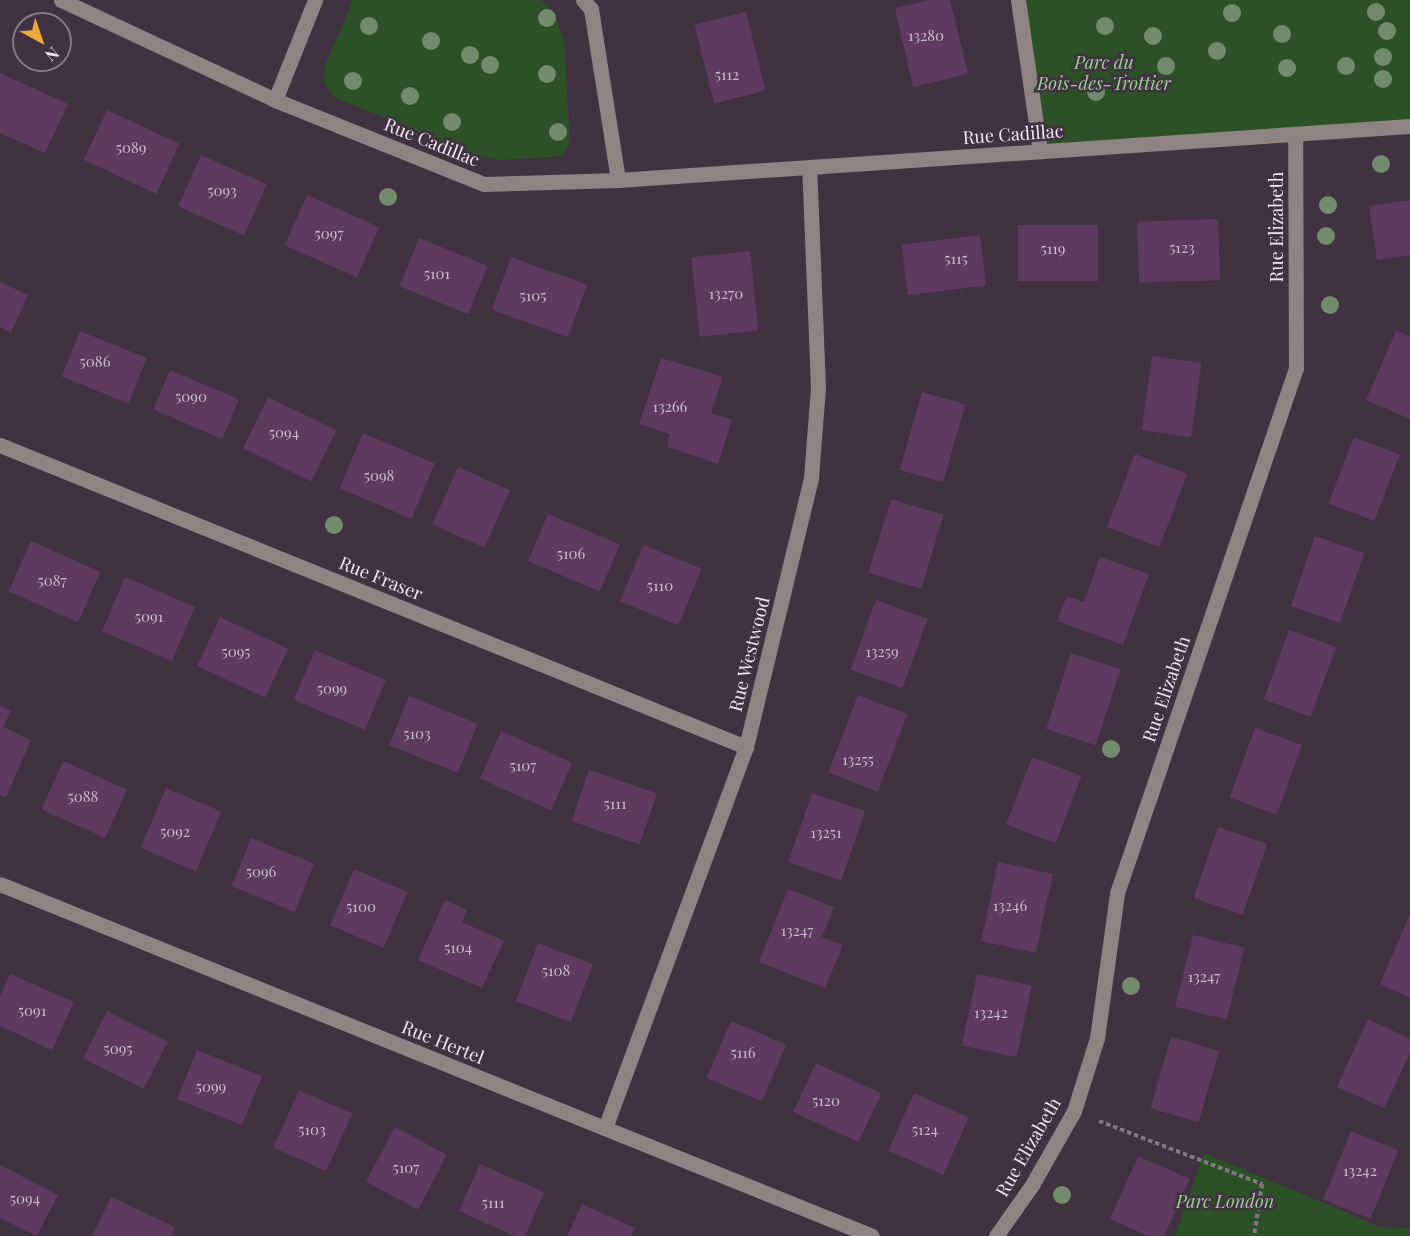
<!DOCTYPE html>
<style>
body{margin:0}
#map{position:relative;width:1410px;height:1236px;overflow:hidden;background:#403241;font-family:"Playfair Display",serif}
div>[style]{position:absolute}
.green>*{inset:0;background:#2d5127}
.building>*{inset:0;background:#5e3a61;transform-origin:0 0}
.path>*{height:4px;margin-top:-2px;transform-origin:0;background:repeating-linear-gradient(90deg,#837784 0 4.5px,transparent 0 7.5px)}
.minor>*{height:15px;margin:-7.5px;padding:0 7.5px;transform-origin:7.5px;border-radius:7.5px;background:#8f8383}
.trees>*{width:18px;height:18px;margin:-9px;border-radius:50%;background:#728b6c}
span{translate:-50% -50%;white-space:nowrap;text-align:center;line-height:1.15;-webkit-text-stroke:5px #403241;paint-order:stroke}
.number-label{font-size:15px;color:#cbbbcc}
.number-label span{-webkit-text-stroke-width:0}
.park-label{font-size:18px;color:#9ad390;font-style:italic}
.street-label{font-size:18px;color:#efe6f0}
.north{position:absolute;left:12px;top:12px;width:60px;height:60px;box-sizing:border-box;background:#403241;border:2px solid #867a87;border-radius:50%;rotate:140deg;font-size:16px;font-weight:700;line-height:24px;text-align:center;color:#efe6f0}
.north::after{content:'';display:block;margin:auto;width:21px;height:27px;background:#eca93b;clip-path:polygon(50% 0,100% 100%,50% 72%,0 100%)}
</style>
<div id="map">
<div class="green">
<i style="clip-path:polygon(353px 0,541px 0,553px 11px,564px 39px,570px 144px,562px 156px,499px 160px,471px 154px,334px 97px,324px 83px,325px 66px)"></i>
<i style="clip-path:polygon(1017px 0,1410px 0,1410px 126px,1040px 151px)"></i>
<i style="clip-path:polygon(1204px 1153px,1381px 1227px,1410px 1228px,1410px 1236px,1175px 1236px)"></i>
</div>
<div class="building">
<i style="clip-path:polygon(931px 0,950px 0,968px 74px,913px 87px,895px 8px)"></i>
<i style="left:746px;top:12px;width:81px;height:53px;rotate:76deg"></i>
<i style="clip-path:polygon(0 73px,68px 104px,45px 153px,0 133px)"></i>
<i style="left:107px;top:110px;width:80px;height:55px;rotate:25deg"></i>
<i style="left:201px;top:155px;width:72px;height:56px;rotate:24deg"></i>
<i style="left:307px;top:195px;width:79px;height:55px;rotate:24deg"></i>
<i style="clip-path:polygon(1410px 200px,1410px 255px,1377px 260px,1369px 206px)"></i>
<i style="left:1218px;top:219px;width:61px;height:81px;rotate:88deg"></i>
<i style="left:1098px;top:225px;width:56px;height:80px;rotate:90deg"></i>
<i style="left:980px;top:235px;width:51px;height:79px;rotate:83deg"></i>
<i style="left:419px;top:238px;width:74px;height:52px;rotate:22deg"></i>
<i style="left:750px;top:251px;width:80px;height:59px;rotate:84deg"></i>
<i style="left:511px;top:257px;width:81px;height:56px;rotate:20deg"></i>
<i style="clip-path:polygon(0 282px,28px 295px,11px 333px,0 327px)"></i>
<i style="left:80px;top:331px;width:72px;height:49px;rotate:22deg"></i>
<i style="clip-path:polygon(1396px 331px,1410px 336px,1410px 419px,1366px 400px)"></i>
<i style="left:1152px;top:356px;width:50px;height:75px;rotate:8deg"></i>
<i style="clip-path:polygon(661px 358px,723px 377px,711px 413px,732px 420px,718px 464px,667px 447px,670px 434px,639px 424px)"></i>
<i style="left:170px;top:370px;width:75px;height:43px;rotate:23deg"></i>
<i style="left:922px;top:392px;width:45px;height:81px;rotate:16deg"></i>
<i style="left:268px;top:397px;width:76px;height:57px;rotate:26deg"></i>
<i style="left:363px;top:433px;width:78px;height:60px;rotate:23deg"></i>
<i style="left:1354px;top:437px;width:49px;height:71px;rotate:21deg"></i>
<i style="left:1135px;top:454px;width:56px;height:78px;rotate:21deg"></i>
<i style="left:458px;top:467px;width:57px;height:63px;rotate:24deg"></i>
<i style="left:891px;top:499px;width:55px;height:77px;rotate:17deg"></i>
<i style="left:548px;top:514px;width:78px;height:51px;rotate:23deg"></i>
<i style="left:1315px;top:536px;width:52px;height:74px;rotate:19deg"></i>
<i style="left:31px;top:541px;width:76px;height:55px;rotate:24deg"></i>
<i style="left:643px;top:545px;width:63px;height:61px;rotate:22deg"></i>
<i style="clip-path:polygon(1100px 557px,1149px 574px,1123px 645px,1057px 621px,1067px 596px,1084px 602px)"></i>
<i style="left:125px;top:577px;width:76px;height:59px;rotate:23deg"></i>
<i style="left:876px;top:600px;width:55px;height:74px;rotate:20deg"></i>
<i style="left:220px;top:617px;width:75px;height:54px;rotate:25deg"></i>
<i style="left:1289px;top:630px;width:50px;height:74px;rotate:20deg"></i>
<i style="left:315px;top:650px;width:77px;height:54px;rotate:23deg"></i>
<i style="left:1071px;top:653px;width:52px;height:80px;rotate:18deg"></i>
<i style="left:858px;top:695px;width:53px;height:83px;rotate:21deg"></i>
<i style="left:409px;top:696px;width:74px;height:53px;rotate:22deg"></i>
<i style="clip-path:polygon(0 706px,11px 711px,3px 727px,31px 740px,6px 797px,0 795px)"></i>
<i style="left:1255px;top:728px;width:50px;height:74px;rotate:20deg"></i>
<i style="left:501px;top:731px;width:78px;height:52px;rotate:24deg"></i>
<i style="left:1032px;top:757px;width:53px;height:72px;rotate:21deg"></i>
<i style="left:63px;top:761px;width:70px;height:53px;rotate:24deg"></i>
<i style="left:589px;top:770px;width:72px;height:54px;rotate:19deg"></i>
<i style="left:166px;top:788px;width:60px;height:65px;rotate:23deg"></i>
<i style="left:812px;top:793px;width:56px;height:73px;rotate:19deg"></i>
<i style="left:1218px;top:827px;width:52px;height:75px;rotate:19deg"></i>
<i style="left:251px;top:838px;width:68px;height:52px;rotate:22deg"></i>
<i style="left:998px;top:862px;width:56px;height:81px;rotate:12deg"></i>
<i style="left:354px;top:869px;width:58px;height:61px;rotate:23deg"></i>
<i style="clip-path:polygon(788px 889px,834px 907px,822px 937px,843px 945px,825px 988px,759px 962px)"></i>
<i style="clip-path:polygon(445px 900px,467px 910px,462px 922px,504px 941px,482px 988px,418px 960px)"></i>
<i style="clip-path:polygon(1410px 914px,1410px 998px,1380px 984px)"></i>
<i style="left:1193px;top:935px;width:53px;height:74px;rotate:14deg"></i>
<i style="left:538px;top:943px;width:59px;height:62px;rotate:21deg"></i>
<i style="clip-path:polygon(10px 974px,74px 1002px,52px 1050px,0 1026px,0 996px)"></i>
<i style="left:977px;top:974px;width:56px;height:73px;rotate:12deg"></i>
<i style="left:107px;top:1011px;width:68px;height:53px;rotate:27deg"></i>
<i style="clip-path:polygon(1368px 1019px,1410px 1039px,1410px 1053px,1384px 1108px,1337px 1087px)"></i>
<i style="left:731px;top:1021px;width:60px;height:62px;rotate:23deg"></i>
<i style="left:1171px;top:1037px;width:50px;height:74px;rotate:16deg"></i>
<i style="left:197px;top:1050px;width:70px;height:53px;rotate:22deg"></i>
<i style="left:816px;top:1063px;width:72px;height:54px;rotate:25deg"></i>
<i style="left:299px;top:1090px;width:58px;height:63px;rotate:24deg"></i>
<i style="left:914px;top:1093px;width:60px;height:63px;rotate:24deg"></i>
<i style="left:395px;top:1127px;width:59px;height:62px;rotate:28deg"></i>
<i style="left:1351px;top:1131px;width:51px;height:74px;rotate:22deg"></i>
<i style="clip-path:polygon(1138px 1156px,1190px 1179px,1164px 1236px,1148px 1236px,1110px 1219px)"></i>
<i style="clip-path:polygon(480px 1164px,544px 1192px,525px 1236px,515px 1236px,459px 1211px)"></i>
<i style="clip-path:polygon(0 1165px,58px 1195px,37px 1236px,0 1218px)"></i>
<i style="clip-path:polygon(111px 1197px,175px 1227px,171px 1236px,92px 1236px)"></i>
<i style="clip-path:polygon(582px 1204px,635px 1228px,631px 1236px,567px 1236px)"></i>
</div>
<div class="path">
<i style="left:1099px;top:1121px;width:175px;rotate:21.1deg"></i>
<i style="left:1262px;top:1184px;width:53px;rotate:98.7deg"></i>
</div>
<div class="minor">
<i style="left:61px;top:0;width:236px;rotate:25deg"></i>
<i style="left:275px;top:100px;width:225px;rotate:21.9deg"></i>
<i style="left:484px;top:184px;width:134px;rotate:-1.7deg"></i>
<i style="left:618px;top:180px;width:794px;rotate:-3.9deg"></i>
<i style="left:583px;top:0;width:12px;rotate:48deg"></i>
<i style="left:591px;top:9px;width:173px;rotate:81deg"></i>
<i style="left:1018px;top:0;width:153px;rotate:81.7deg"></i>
<i style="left:275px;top:100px;width:108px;rotate:-68.2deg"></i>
<i style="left:0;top:445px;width:805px;rotate:22.04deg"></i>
<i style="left:0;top:884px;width:940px;rotate:21.98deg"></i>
<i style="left:605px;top:1128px;width:406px;rotate:-69.7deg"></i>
<i style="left:746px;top:747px;width:277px;rotate:-76.4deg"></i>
<i style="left:811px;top:478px;width:91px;rotate:-85.6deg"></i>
<i style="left:818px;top:387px;width:220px;rotate:-92.3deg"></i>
<i style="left:996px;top:1236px;width:62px;rotate:-54.8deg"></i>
<i style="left:1032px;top:1185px;width:85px;rotate:-60.4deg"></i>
<i style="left:1074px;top:1111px;width:77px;rotate:-72.5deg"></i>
<i style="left:1097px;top:1038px;width:146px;rotate:-82.1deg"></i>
<i style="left:1117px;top:893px;width:555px;rotate:-71.17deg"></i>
<i style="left:1296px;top:368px;width:234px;rotate:-90.2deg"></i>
</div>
<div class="trees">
<i style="left:1376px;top:12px"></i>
<i style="left:1232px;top:13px"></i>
<i style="left:547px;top:18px"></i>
<i style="left:369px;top:26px"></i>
<i style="left:1105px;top:26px"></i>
<i style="left:1387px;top:31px"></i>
<i style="left:1282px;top:34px"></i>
<i style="left:1153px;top:36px"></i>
<i style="left:431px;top:41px"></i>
<i style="left:1217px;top:51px"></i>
<i style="left:470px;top:55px"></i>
<i style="left:1383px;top:57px"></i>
<i style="left:490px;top:65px"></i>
<i style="left:1166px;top:66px"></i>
<i style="left:1346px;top:66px"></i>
<i style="left:1287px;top:68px"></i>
<i style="left:547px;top:74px"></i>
<i style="left:1383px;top:79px"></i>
<i style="left:353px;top:81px"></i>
<i style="left:1096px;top:92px"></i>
<i style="left:410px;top:96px"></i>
<i style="left:452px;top:122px"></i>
<i style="left:558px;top:132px"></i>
<i style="left:1381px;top:164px"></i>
<i style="left:388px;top:197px"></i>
<i style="left:1328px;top:205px"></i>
<i style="left:1326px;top:236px"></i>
<i style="left:1330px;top:305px"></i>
<i style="left:334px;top:525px"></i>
<i style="left:1111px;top:749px"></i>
<i style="left:1131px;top:986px"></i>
<i style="left:1062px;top:1195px"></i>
</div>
<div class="number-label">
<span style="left:926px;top:36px">13280</span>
<span style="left:727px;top:75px">5112</span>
<span style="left:131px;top:148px">5089</span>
<span style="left:222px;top:191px">5093</span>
<span style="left:329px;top:234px">5097</span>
<span style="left:1182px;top:248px">5123</span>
<span style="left:1053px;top:249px">5119</span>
<span style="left:956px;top:259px">5115</span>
<span style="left:437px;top:274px">5101</span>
<span style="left:726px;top:294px">13270</span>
<span style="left:533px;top:296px">5105</span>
<span style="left:95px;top:362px">5086</span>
<span style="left:191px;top:397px">5090</span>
<span style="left:670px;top:407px">13266</span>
<span style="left:284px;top:433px">5094</span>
<span style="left:379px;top:476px">5098</span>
<span style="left:571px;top:554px">5106</span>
<span style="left:52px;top:581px">5087</span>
<span style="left:660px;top:586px">5110</span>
<span style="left:149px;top:617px">5091</span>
<span style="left:236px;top:652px">5095</span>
<span style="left:882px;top:652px">13259</span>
<span style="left:332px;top:689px">5099</span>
<span style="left:417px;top:734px">5103</span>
<span style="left:858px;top:760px">13255</span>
<span style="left:523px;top:766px">5107</span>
<span style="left:83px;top:797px">5088</span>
<span style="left:615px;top:804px">5111</span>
<span style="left:175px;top:832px">5092</span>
<span style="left:826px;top:833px">13251</span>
<span style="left:261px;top:872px">5096</span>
<span style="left:1010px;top:906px">13246</span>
<span style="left:361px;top:907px">5100</span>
<span style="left:797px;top:931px">13247</span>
<span style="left:458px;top:948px">5104</span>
<span style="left:556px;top:971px">5108</span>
<span style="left:1204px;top:977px">13247</span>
<span style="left:32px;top:1011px">5091</span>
<span style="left:991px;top:1013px">13242</span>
<span style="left:118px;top:1049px">5095</span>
<span style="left:743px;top:1053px">5116</span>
<span style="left:211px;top:1087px">5099</span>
<span style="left:826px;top:1101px">5120</span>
<span style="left:312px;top:1130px">5103</span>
<span style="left:925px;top:1130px">5124</span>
<span style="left:406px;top:1168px">5107</span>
<span style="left:1360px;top:1171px">13242</span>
<span style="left:25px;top:1199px">5094</span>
<span style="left:493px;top:1203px">5111</span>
</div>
<div class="park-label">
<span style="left:1104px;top:73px">Parc du<br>Bois-des-Trottier</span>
<span style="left:1225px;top:1201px">Parc London</span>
</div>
<div class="street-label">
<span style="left:1013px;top:134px;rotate:-4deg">Rue Cadillac</span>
<span style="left:432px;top:142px;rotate:22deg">Rue Cadillac</span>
<span style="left:1276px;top:227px;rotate:-90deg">Rue Elizabeth</span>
<span style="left:381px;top:578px;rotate:22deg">Rue Fraser</span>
<span style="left:749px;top:654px;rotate:-76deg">Rue Westwood</span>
<span style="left:1166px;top:689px;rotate:-71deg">Rue Elizabeth</span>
<span style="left:443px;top:1042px;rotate:22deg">Rue Hertel</span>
<span style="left:1028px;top:1147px;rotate:-60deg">Rue Elizabeth</span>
</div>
<div class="north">N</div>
</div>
